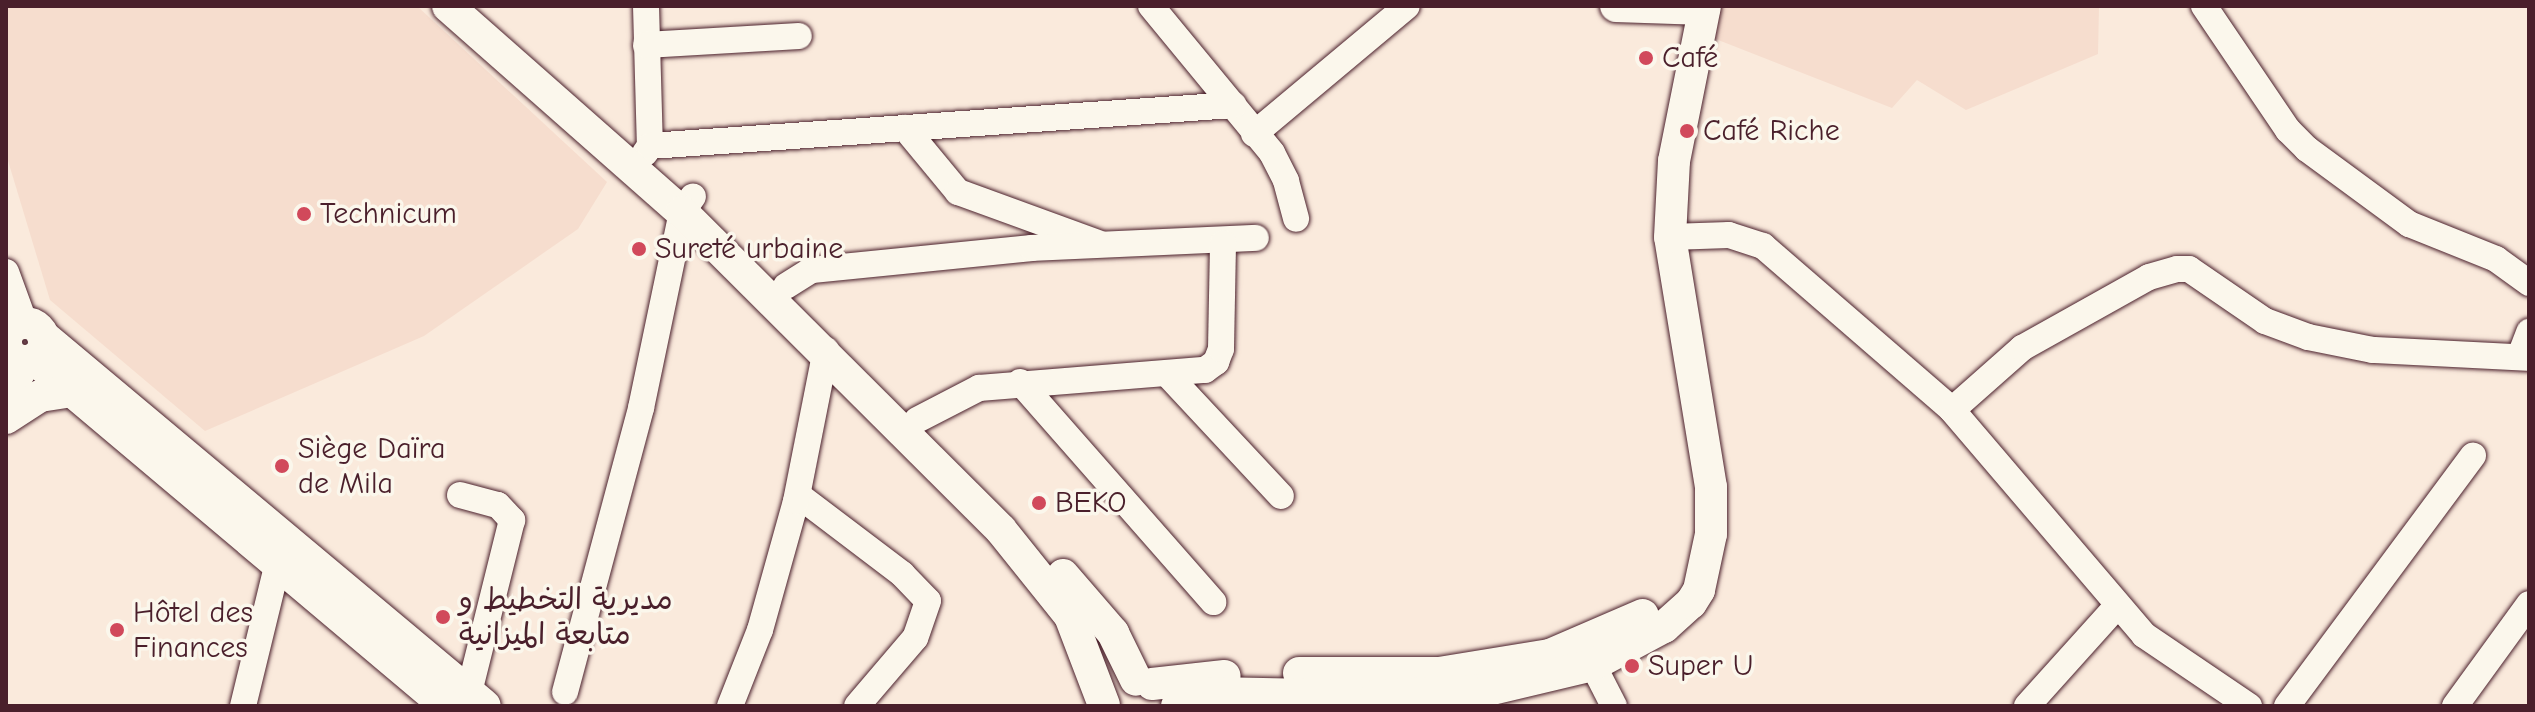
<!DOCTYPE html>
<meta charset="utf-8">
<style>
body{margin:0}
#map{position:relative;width:2535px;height:712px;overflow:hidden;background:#faeadc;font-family:"Comic Neue","Playpen Sans Arabic",sans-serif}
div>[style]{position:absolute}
.built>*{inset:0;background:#f6ddce}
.roads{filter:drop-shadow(0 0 2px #4a1f2b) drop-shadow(0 0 2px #4a1f2b)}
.minor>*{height:26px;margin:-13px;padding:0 13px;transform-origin:13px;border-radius:13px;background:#fbf7ec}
.major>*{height:32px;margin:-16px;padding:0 16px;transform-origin:16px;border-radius:16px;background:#fbf7ec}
.major>.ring{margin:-16px;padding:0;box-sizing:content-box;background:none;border:32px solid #fbf7ec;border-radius:50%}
.dots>*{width:22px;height:22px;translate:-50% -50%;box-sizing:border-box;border:4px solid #fbf7ec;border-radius:50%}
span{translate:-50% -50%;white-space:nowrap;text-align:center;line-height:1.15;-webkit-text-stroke:7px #fbf7ec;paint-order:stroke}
.poi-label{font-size:30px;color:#4a1f2b}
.left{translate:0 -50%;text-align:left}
.frame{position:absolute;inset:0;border:8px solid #4a1f2b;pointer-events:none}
</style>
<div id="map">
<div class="built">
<i style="clip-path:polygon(6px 6px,417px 6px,607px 182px,578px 229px,424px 336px,205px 431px,50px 300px,6px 154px)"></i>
<i style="clip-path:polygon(1717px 6px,2099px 6px,2098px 54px,1966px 110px,1917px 80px,1892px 108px,1708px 36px)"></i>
</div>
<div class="roads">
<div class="minor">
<i style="left:646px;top:6px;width:140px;rotate:88.4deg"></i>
<i style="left:1151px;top:6px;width:190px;rotate:50.5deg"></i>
<i style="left:1272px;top:153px;width:31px;rotate:63deg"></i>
<i style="left:1286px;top:181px;width:39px;rotate:75deg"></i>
<i style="left:2204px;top:6px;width:150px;rotate:55.9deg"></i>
<i style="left:2288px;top:130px;width:27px;rotate:45deg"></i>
<i style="left:2307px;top:149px;width:127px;rotate:36.3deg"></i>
<i style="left:2409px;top:224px;width:94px;rotate:21.9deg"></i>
<i style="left:2496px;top:259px;width:41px;rotate:36deg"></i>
<i style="left:646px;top:45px;width:153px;rotate:-3.4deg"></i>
<i style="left:905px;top:128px;width:83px;rotate:50.4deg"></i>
<i style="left:958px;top:192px;width:149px;rotate:20deg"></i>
<i style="left:1254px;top:134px;width:199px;rotate:-39.9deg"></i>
<i style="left:645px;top:153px;width:9px;rotate:-54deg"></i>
<i style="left:650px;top:146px;width:585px;rotate:-4.02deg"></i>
<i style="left:1670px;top:237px;width:59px;rotate:-1.9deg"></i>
<i style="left:1729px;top:235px;width:36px;rotate:18deg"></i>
<i style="left:1763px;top:246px;width:250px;rotate:40.9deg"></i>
<i style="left:1952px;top:410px;width:296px;rotate:49.5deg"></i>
<i style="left:2144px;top:635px;width:127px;rotate:34.1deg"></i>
<i style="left:6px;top:272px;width:55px;rotate:69.9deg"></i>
<i style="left:786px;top:286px;width:31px;rotate:-32deg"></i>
<i style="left:812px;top:270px;width:221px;rotate:-5.7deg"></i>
<i style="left:1032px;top:248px;width:224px;rotate:-2.6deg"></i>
<i style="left:2520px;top:356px;width:26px;rotate:-69deg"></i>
<i style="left:6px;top:364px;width:11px;rotate:-63deg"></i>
<i style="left:1169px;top:376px;width:164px;rotate:47deg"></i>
<i style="left:1020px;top:382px;width:293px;rotate:48.7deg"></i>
<i style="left:6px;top:404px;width:50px;rotate:-62.4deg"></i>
<i style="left:1952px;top:410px;width:94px;rotate:-41.5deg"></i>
<i style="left:2022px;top:348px;width:145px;rotate:-29.2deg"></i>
<i style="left:2149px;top:277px;width:29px;rotate:-16deg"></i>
<i style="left:2177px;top:269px;width:12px"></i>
<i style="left:2189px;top:269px;width:92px;rotate:34.4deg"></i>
<i style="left:2265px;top:321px;width:46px;rotate:20.4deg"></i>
<i style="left:2308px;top:337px;width:66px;rotate:11.3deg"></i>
<i style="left:2373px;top:350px;width:156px;rotate:2.9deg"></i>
<i style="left:917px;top:420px;width:70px;rotate:-27.3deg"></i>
<i style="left:979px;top:388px;width:227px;rotate:-4.6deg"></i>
<i style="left:1205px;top:370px;width:14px;rotate:-36deg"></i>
<i style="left:1216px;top:362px;width:14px;rotate:-69deg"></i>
<i style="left:1221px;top:349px;width:106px;rotate:-88.9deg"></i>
<i style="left:460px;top:495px;width:39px;rotate:15deg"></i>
<i style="left:498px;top:505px;width:21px;rotate:47deg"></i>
<i style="left:512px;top:520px;width:178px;rotate:104deg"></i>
<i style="left:798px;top:495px;width:131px;rotate:37.2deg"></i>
<i style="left:902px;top:574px;width:37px;rotate:46deg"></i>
<i style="left:928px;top:601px;width:39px;rotate:109deg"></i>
<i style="left:915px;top:638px;width:89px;rotate:130.5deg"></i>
<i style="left:1593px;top:665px;width:46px;rotate:62.9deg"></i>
<i style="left:565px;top:692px;width:294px;rotate:-75deg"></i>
<i style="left:641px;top:408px;width:200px;rotate:-78.2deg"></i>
<i style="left:682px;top:212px;width:19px;rotate:-55deg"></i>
<i style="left:243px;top:706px;width:144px;rotate:-76.3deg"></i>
<i style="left:730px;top:706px;width:82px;rotate:-68.5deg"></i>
<i style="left:760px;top:630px;width:134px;rotate:-74.4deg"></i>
<i style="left:796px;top:501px;width:154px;rotate:-78.8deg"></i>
<i style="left:2027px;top:706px;width:135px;rotate:-48deg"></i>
<i style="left:2287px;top:706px;width:312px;rotate:-53.4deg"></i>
<i style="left:2455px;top:706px;width:126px;rotate:-54deg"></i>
</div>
<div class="major">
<i style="left:448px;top:6px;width:312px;rotate:41.4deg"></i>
<i style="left:682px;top:212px;width:450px;rotate:44.9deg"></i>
<i style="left:1001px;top:530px;width:110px;rotate:51.3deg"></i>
<i style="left:1070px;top:616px;width:95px;rotate:69.1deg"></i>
<i style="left:1616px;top:6px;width:88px;rotate:2deg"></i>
<i class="ring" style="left:6px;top:323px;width:6px;height:6px"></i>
<i style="left:43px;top:336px;width:576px;rotate:39.93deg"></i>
<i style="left:34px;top:359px;width:539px;rotate:40.11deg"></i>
<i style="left:6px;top:418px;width:40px;rotate:-32.9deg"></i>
<i style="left:40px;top:396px;width:31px;rotate:-9deg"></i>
<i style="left:1063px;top:575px;width:77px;rotate:49.2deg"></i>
<i style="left:1113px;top:633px;width:52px;rotate:63.9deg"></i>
<i style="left:1299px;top:673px;width:140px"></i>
<i style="left:1439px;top:673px;width:112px;rotate:-9.2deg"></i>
<i style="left:1550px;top:655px;width:101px;rotate:-23.3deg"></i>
<i style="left:1152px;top:684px;width:73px;rotate:-6.3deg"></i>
<i style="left:1177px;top:706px;width:38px;rotate:-20deg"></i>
<i style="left:1213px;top:693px;width:163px;rotate:1.1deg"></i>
<i style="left:1376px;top:696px;width:112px;rotate:-3.1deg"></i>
<i style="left:1488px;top:690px;width:108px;rotate:-13.4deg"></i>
<i style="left:1593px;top:665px;width:81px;rotate:-28.2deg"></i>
<i style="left:1664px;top:627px;width:36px;rotate:-42deg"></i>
<i style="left:1691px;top:603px;width:15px;rotate:-58deg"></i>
<i style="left:1699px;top:590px;width:57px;rotate:-77.9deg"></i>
<i style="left:1711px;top:534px;width:47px;rotate:-90deg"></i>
<i style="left:1711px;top:487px;width:253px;rotate:-99.3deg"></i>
<i style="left:1670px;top:237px;width:76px;rotate:-87deg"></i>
<i style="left:1674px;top:161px;width:158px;rotate:-78.7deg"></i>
</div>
</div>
<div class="dots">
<i style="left:1646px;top:58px;background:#d1495b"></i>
<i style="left:1687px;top:131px;background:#d1495b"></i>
<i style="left:304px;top:214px;background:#d1495b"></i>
<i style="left:639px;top:249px;background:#d1495b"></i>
<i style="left:282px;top:466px;background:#d1495b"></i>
<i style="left:1039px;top:503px;background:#d1495b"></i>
<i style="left:443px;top:617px;background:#d1495b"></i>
<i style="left:117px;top:630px;background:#d1495b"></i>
<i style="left:1632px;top:666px;background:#d1495b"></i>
</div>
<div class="poi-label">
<span class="left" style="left:1662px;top:58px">Café</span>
<span class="left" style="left:1703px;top:131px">Café Riche</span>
<span class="left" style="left:320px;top:214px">Technicum</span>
<span class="left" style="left:655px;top:249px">Sureté urbaine</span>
<span class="left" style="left:298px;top:466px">Siège Daïra<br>de Mila</span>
<span class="left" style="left:1055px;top:503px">BEKO</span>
<span class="left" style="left:459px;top:617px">مديرية التخطيط و<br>متابعة الميزانية</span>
<span class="left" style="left:133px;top:630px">Hôtel des<br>Finances</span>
<span class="left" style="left:1648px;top:666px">Super U</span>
</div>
<div class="frame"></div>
</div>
